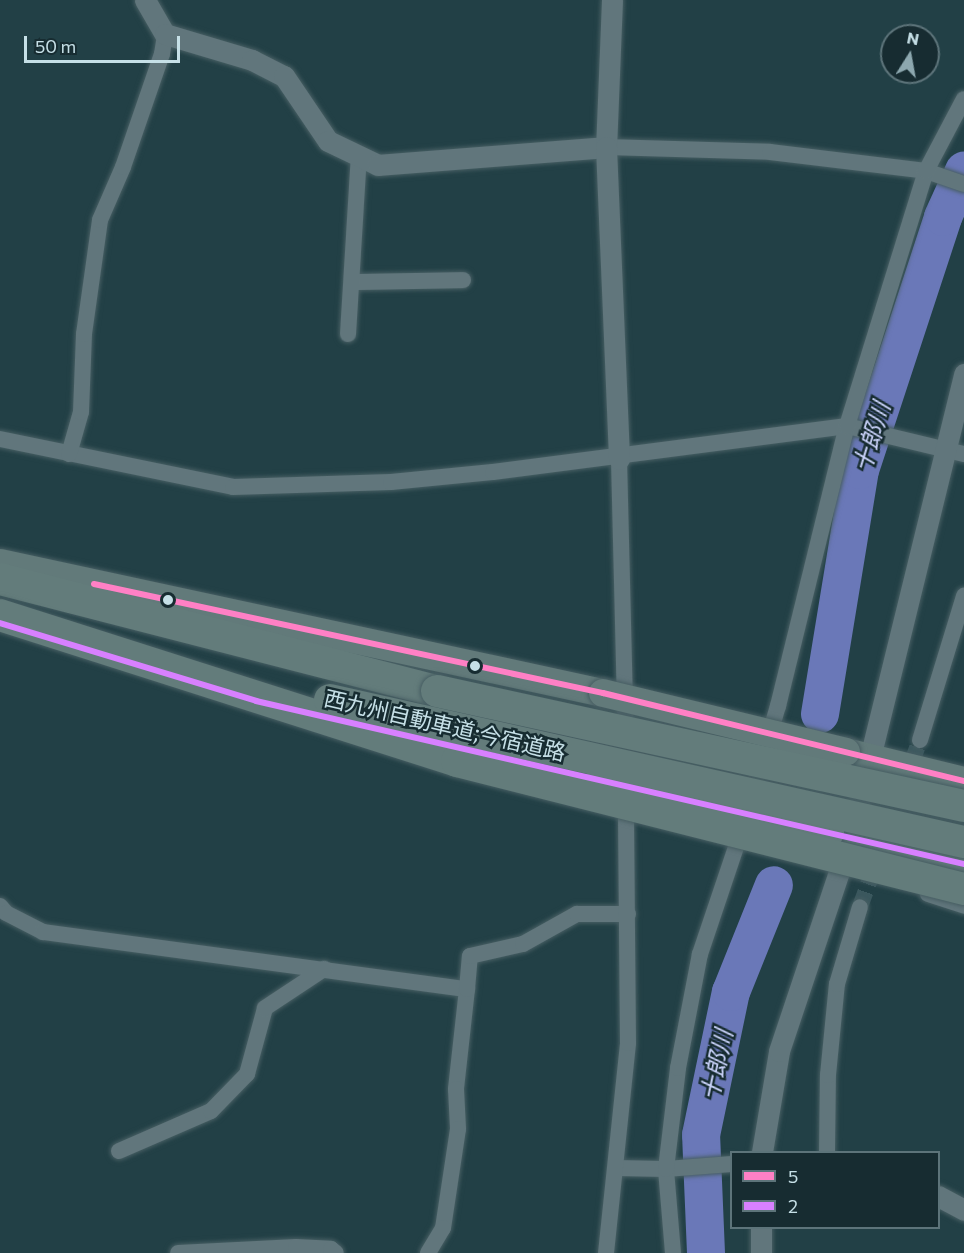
<!DOCTYPE html>
<meta charset="utf-8">
<style>
body{margin:0}
#map{position:relative;width:964px;height:1253px;overflow:hidden;background:#224046;font-family:Commissioner,"Noto Sans JP",sans-serif}
div>[style]{position:absolute}
.river>*{height:38px;margin:-19px;padding:0 19px;transform-origin:19px;border-radius:19px;background:#6a78b8}
.minor-tunnel>*{height:16px;margin-top:-8px;transform-origin:0;background:repeating-linear-gradient(90deg,#3b585e 0 16px,transparent 0 24px)}
.roads{filter:drop-shadow(0 0 2px #475e63) drop-shadow(0 0 2px #475e63)}
.minor>*{height:16px;margin:-8px;padding:0 8px;transform-origin:8px;border-radius:8px;background:#61767c}
.tertiary>*{height:21px;margin:-10.5px;padding:0 10.5px;transform-origin:10.5px;border-radius:10.5px;background:#61767c}
.trunk>*{height:28px;margin:-14px;padding:0 14px;transform-origin:14px;border-radius:14px;background:#627a7a}
.motorway>*{height:32px;margin:-16px;padding:0 16px;transform-origin:16px;border-radius:16px;background:#637c7b}
.bridges{filter:drop-shadow(0 0 2px #475e63) drop-shadow(0 0 2px #475e63)}
.trunk-bridge>*{height:28px;margin:-14px;padding:0 14px;transform-origin:14px;border-radius:14px;background:#627a7a}
.motorway-bridge>*{height:32px;margin:-16px;padding:0 16px;transform-origin:16px;border-radius:16px;background:#637c7b}
.bus-1>*{height:6px;margin:-3px;padding:0 3px;transform-origin:3px;border-radius:3px;background:#ff80c5}
.bus-2>*{height:6px;margin:-3px;padding:0 3px;transform-origin:3px;border-radius:3px;background:#d880ff}
.dots>*{width:16px;height:16px;translate:-50% -50%;box-sizing:border-box;border:3px solid #172c31;border-radius:50%}
span{translate:-50% -50%;white-space:nowrap;text-align:center;line-height:1.15;-webkit-text-stroke:5px #172c31;paint-order:stroke}
.street-label{font-size:22px;color:#c6e0e7}
.water-label{font-size:24px;color:#c9d2f9;font-style:italic}
.legend{position:absolute;left:730px;top:1151px;width:210px;height:78px;box-sizing:border-box;background:#172c31;border:2px solid #5d747a;margin:0;padding:8px 10px;list-style:none;font-size:18px;color:#c6e0e7}
.legend li{display:flex;align-items:center;gap:12px;height:30px}
.legend b{width:30px;border:2px solid #5d747a}
.north{position:absolute;left:880px;top:24px;width:60px;height:60px;box-sizing:border-box;background:#172c31;border:2px solid #5d747a;border-radius:50%;rotate:11deg;font-size:16px;font-weight:700;line-height:24px;text-align:center;color:#c6e0e7}
.north::after{content:'';display:block;margin:auto;width:21px;height:27px;background:#8da8af;clip-path:polygon(50% 0,100% 100%,50% 72%,0 100%)}
.scale{position:absolute;left:24px;top:36px;width:156px;height:27px;box-sizing:border-box;border:3px solid #c6e0e7;border-top:0;padding-left:8px;font-size:18px;line-height:21px;white-space:nowrap;color:#c6e0e7;-webkit-text-stroke:4px #172c31;paint-order:stroke}
</style>
<div id="map">
<div class="river">
<i style="left:820px;top:714px;width:247px;rotate:-80.7deg"></i>
<i style="left:860px;top:470px;width:266px;rotate:-71.8deg"></i>
<i style="left:943px;top:217px;width:51px;rotate:-65.5deg"></i>
<i style="left:706px;top:1253px;width:118px;rotate:-92.4deg"></i>
<i style="left:701px;top:1135px;width:146px;rotate:-78.2deg"></i>
<i style="left:731px;top:992px;width:115px;rotate:-68.1deg"></i>
</div>
<div class="minor-tunnel">
<i style="left:887px;top:830px;width:96px;rotate:-69.9deg"></i>
<i style="left:860px;top:907px;width:50px;rotate:-70.1deg"></i>
</div>
<div class="roads">
<div class="minor">
<i style="left:606px;top:147px;width:164px;rotate:1.7deg"></i>
<i style="left:770px;top:152px;width:157px;rotate:6.9deg"></i>
<i style="left:926px;top:171px;width:40px;rotate:18.9deg"></i>
<i style="left:352px;top:282px;width:111px;rotate:-1deg"></i>
<i style="left:348px;top:334px;width:178px;rotate:-86.5deg"></i>
<i style="left:0;top:439px;width:238px;rotate:11.6deg"></i>
<i style="left:233px;top:487px;width:158px;rotate:-1.8deg"></i>
<i style="left:391px;top:482px;width:102px;rotate:-5.6deg"></i>
<i style="left:493px;top:472px;width:357px;rotate:-7.4deg"></i>
<i style="left:847px;top:426px;width:120px;rotate:13.5deg"></i>
<i style="left:69px;top:454px;width:44px;rotate:-74.1deg"></i>
<i style="left:81px;top:412px;width:78px;rotate:-87.8deg"></i>
<i style="left:84px;top:334px;width:115px;rotate:-82deg"></i>
<i style="left:100px;top:220px;width:58px;rotate:-66.5deg"></i>
<i style="left:123px;top:167px;width:120px;rotate:-71deg"></i>
<i style="left:162px;top:54px;width:20px;rotate:-81deg"></i>
<i style="left:619px;top:459px;width:278px;rotate:88.6deg"></i>
<i style="left:920px;top:740px;width:151px;rotate:-73deg"></i>
<i style="left:750px;top:801px;width:99px;rotate:-73.6deg"></i>
<i style="left:778px;top:706px;width:288px;rotate:-76.2deg"></i>
<i style="left:847px;top:426px;width:267px;rotate:-72.8deg"></i>
<i style="left:926px;top:171px;width:81px;rotate:-62.2deg"></i>
<i style="left:928px;top:894px;width:38px;rotate:18deg"></i>
<i style="left:0;top:906px;width:9px;rotate:49deg"></i>
<i style="left:6px;top:913px;width:42px;rotate:27.2deg"></i>
<i style="left:43px;top:932px;width:428px;rotate:7.7deg"></i>
<i style="left:467px;top:989px;width:101px;rotate:96.3deg"></i>
<i style="left:456px;top:1089px;width:40px;rotate:87.1deg"></i>
<i style="left:458px;top:1129px;width:100px;rotate:98.6deg"></i>
<i style="left:443px;top:1228px;width:29px;rotate:121deg"></i>
<i style="left:467px;top:989px;width:33px;rotate:-85deg"></i>
<i style="left:470px;top:956px;width:54px;rotate:-12.8deg"></i>
<i style="left:523px;top:944px;width:62px;rotate:-29.1deg"></i>
<i style="left:577px;top:914px;width:51px"></i>
<i style="left:119px;top:1151px;width:100px;rotate:-23.5deg"></i>
<i style="left:211px;top:1111px;width:52px;rotate:-45.8deg"></i>
<i style="left:247px;top:1074px;width:68px;rotate:-74.7deg"></i>
<i style="left:265px;top:1008px;width:71px;rotate:-33.5deg"></i>
<i style="left:827px;top:1152px;width:77px;rotate:-89.3deg"></i>
<i style="left:828px;top:1075px;width:91px;rotate:-84.4deg"></i>
<i style="left:837px;top:984px;width:80px;rotate:-73.4deg"></i>
<i style="left:616px;top:1168px;width:50px;rotate:1.1deg"></i>
<i style="left:666px;top:1169px;width:66px;rotate:-4.3deg"></i>
<i style="left:178px;top:1253px;width:118px;rotate:-2.9deg"></i>
<i style="left:296px;top:1247px;width:35px;rotate:3deg"></i>
<i style="left:331px;top:1249px;width:6px;rotate:39deg"></i>
<i style="left:606px;top:1253px;width:211px;rotate:-84deg"></i>
<i style="left:628px;top:1043px;width:244px;rotate:-90.5deg"></i>
<i style="left:673px;top:1253px;width:84px;rotate:-94.8deg"></i>
<i style="left:666px;top:1169px;width:102px;rotate:-83.2deg"></i>
<i style="left:678px;top:1068px;width:116px;rotate:-79.1deg"></i>
<i style="left:700px;top:954px;width:135px;rotate:-71.4deg"></i>
</div>
<div class="tertiary">
<i style="left:145px;top:0;width:39px;rotate:60deg"></i>
<i style="left:165px;top:34px;width:91px;rotate:16.6deg"></i>
<i style="left:252px;top:60px;width:36px;rotate:27deg"></i>
<i style="left:284px;top:76px;width:78px;rotate:55.9deg"></i>
<i style="left:328px;top:141px;width:55px;rotate:25.6deg"></i>
<i style="left:378px;top:165px;width:229px;rotate:-4.5deg"></i>
<i style="left:612px;top:0;width:147px;rotate:92.3deg"></i>
<i style="left:606px;top:147px;width:312px;rotate:87.6deg"></i>
<i style="left:762px;top:1152px;width:102px;rotate:-80.4deg"></i>
<i style="left:779px;top:1051px;width:224px;rotate:-71.5deg"></i>
<i style="left:850px;top:839px;width:479px;rotate:-76.2deg"></i>
<i style="left:938px;top:1196px;width:30px;rotate:28deg"></i>
<i style="left:761px;top:1228px;width:25px;rotate:90deg"></i>
</div>
<div class="trunk">
<i style="left:0;top:563px;width:617px;rotate:12.17deg"></i>
<i style="left:846px;top:752px;width:122px;rotate:13.8deg"></i>
<i style="left:525px;top:763px;width:76px;rotate:12.9deg"></i>
<i style="left:830px;top:833px;width:138px;rotate:13deg"></i>
</div>
<div class="motorway">
<i style="left:0;top:579px;width:451px;rotate:14.4deg"></i>
</div>
</div>
<div class="bridges">
<div class="trunk-bridge">
<i style="left:603px;top:693px;width:250px;rotate:13.6deg"></i>
<i style="left:599px;top:780px;width:237px;rotate:12.9deg"></i>
</div>
<div class="motorway-bridge">
<i style="left:0;top:615px;width:480px;rotate:17.7deg"></i>
<i style="left:457px;top:761px;width:523px;rotate:14.17deg"></i>
<i style="left:437px;top:691px;width:539px;rotate:12.31deg"></i>
<i style="left:330px;top:700px;width:650px;rotate:12.62deg"></i>
</div>
</div>
<div class="bus-1">
<i style="left:94px;top:584px;width:521px;rotate:12.09deg"></i>
<i style="left:603px;top:693px;width:372px;rotate:13.7deg"></i>
</div>
<div class="bus-2">
<i style="left:0;top:623px;width:268px;rotate:16.9deg"></i>
<i style="left:256px;top:701px;width:727px;rotate:12.97deg"></i>
</div>
<div class="dots">
<i style="left:168px;top:600px;background:#c6e0e7"></i>
<i style="left:475px;top:666px;background:#c6e0e7"></i>
</div>
<div class="street-label">
<span style="left:445px;top:725px;rotate:13deg">西九州自動車道;今宿道路</span>
</div>
<div class="water-label">
<span style="left:871px;top:437px;rotate:-73deg">十郎川</span>
<span style="left:716px;top:1065px;rotate:-78deg">十郎川</span>
</div>
<ul class="legend">
<li><b style="height:8px;background:#ff80c5"></b>5</li>
<li><b style="height:8px;background:#d880ff"></b>2</li>
</ul>
<div class="north">N</div>
<div class="scale">50 m</div>
</div>
